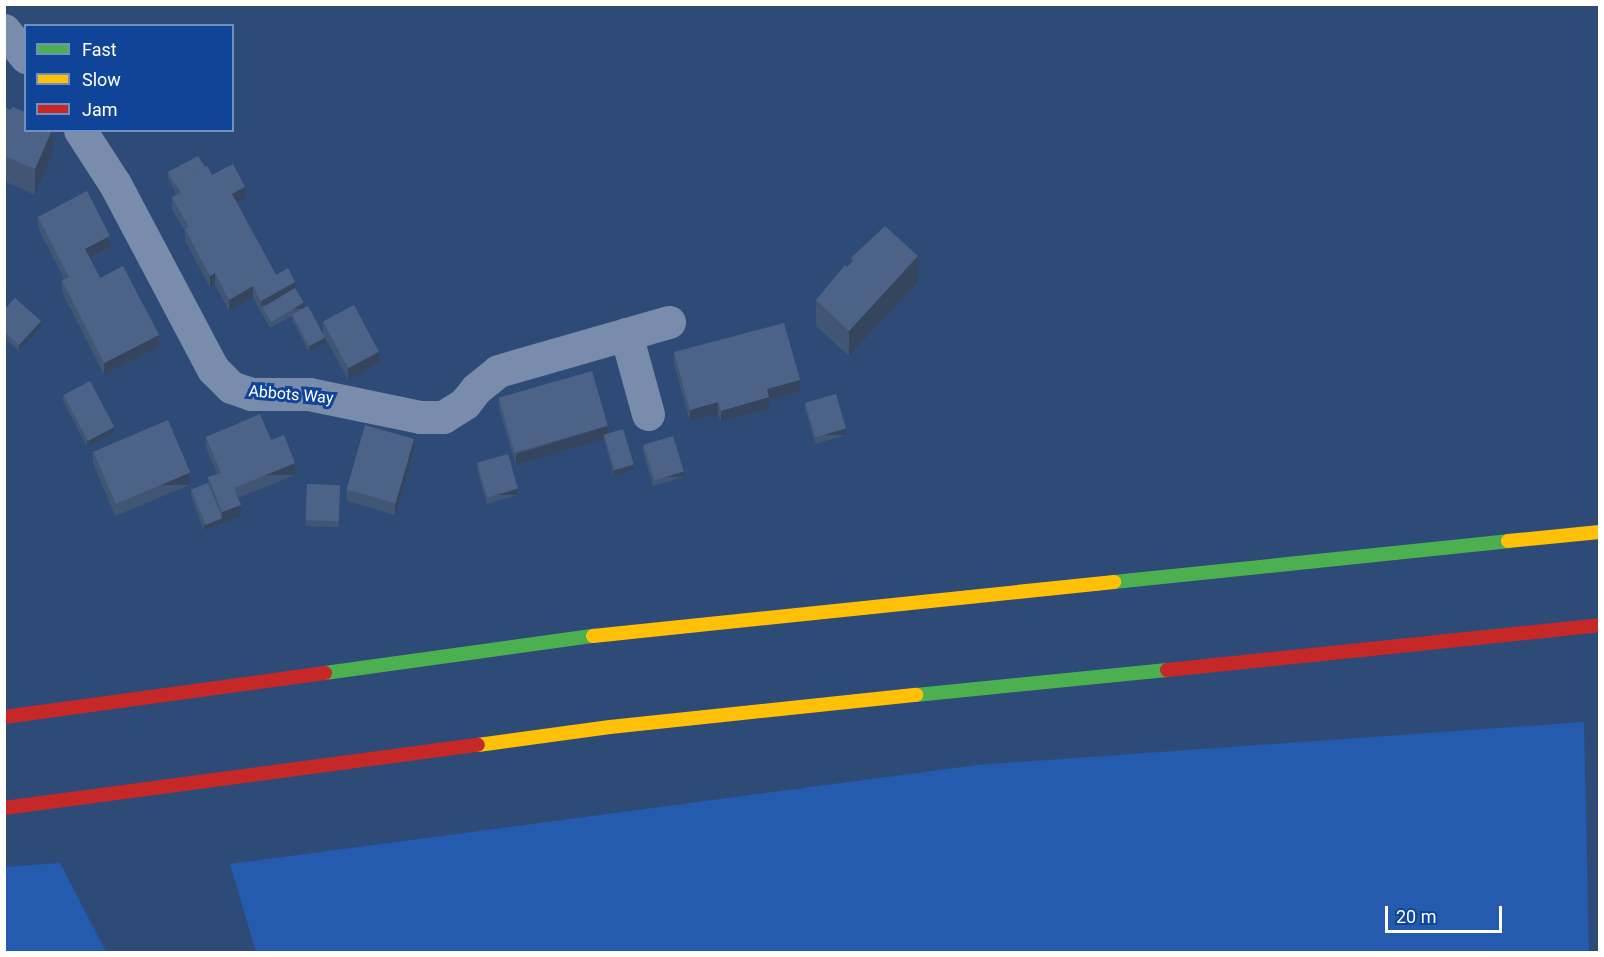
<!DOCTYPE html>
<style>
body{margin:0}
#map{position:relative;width:1604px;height:957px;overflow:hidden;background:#2e4b78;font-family:Roboto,sans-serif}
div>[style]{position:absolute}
.green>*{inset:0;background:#245baf}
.street>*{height:33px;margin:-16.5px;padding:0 16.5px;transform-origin:16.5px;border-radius:16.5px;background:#798cab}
.fast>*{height:14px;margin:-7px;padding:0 7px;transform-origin:7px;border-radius:7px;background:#4caf50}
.slow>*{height:14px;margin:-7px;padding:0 7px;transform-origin:7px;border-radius:7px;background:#ffc107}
.jam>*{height:14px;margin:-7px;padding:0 7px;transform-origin:7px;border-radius:7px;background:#c62828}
.wall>*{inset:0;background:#415574;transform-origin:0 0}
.shaded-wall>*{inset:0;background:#35455e;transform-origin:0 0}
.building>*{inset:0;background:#4c6387;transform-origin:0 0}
span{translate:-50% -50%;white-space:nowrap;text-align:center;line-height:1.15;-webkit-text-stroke:6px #0f4498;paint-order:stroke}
.street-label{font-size:16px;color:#fff}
.frame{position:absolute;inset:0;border:6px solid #fff;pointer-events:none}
.legend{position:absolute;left:24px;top:24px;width:210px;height:108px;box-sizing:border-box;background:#0f4498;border:2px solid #6f8fc1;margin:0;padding:8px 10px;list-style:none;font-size:18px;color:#fff}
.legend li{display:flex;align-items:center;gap:12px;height:30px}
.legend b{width:30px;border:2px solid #6f8fc1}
.scale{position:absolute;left:1385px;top:906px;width:117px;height:27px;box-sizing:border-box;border:3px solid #fff;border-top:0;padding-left:8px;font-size:18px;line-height:21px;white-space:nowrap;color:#fff;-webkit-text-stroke:4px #0f4498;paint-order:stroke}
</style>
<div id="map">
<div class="green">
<i style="clip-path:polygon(1584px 722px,1589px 952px,256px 952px,230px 864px,977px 765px)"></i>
<i style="clip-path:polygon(60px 863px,106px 952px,5px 952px,5px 867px)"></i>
</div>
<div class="street">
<i style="left:4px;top:30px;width:35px;rotate:51deg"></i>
<i style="left:80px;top:130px;width:64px;rotate:57.1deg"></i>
<i style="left:115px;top:184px;width:209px;rotate:62.1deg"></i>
<i style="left:213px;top:369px;width:25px;rotate:45deg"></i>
<i style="left:231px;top:387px;width:21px;rotate:19deg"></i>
<i style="left:251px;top:394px;width:58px"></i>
<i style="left:309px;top:394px;width:113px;rotate:11.7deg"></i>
<i style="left:420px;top:417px;width:23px"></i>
<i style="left:443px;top:417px;width:26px;rotate:-32deg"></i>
<i style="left:465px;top:403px;width:18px;rotate:-52deg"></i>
<i style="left:476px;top:389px;width:28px;rotate:-39deg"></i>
<i style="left:498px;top:371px;width:178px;rotate:-16deg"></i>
<i style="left:626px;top:334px;width:83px;rotate:74.6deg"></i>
</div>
<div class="fast">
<i style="left:1114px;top:582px;width:396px;rotate:-5.9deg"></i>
<i style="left:325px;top:673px;width:271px;rotate:-7.9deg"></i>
<i style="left:916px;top:695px;width:252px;rotate:-5.7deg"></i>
</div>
<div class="slow">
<i style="left:1508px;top:541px;width:92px;rotate:-5.6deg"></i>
<i style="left:593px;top:636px;width:524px;rotate:-5.92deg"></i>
<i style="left:478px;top:745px;width:133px;rotate:-7.8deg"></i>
<i style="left:610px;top:727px;width:308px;rotate:-6deg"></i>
</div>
<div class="jam">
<i style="left:1167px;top:670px;width:435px;rotate:-5.9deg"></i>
<i style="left:4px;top:717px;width:324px;rotate:-7.8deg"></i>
<i style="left:4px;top:808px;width:478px;rotate:-7.6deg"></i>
</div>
<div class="wall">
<i style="clip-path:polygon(4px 107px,53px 130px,53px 153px,35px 195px,4px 181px)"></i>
<i style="clip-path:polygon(205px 167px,212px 175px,245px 199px,237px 203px,276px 275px,295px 288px,304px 308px,325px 344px,309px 352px,292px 320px,292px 316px,270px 328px,253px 298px,229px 311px,215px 285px,210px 287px,185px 241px,185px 232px,172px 209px,172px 197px,176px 196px,175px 191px,168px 178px,168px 172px)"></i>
<i style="clip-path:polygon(38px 217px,110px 248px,90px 258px,100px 278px,159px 347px,104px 375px,62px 292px,62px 280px,64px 279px,38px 228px)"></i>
<i style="clip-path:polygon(851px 258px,918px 282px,849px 356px,816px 326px,816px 300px,851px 263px)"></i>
<i style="clip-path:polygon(4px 310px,41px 327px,19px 351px,4px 338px)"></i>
<i style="clip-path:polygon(323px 322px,379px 363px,348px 380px,323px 334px)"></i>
<i style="clip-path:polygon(674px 352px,800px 392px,769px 400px,769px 409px,721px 422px,718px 414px,690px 421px,674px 364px)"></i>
<i style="clip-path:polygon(63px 395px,114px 433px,87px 447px,63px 401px)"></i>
<i style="clip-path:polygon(499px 399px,608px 434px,634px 470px,614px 476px,604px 439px,516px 465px,499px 410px)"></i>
<i style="clip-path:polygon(805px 403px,846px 435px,815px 444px,805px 409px)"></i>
<i style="clip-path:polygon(206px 437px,271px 440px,295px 475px,238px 498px,241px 516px,204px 531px,191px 496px,191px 490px,208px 483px,208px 477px,217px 474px,206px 448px)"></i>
<i style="clip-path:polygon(643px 445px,684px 477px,653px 486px,643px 451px)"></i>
<i style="clip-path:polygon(93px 451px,190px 485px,115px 516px,93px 463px)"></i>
<i style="clip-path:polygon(414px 451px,395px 515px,347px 501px,347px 490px)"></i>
<i style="clip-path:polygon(477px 463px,518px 495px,487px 504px,477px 469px)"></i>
<i style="left:307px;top:484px;width:33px;height:42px;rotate:2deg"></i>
</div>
<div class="shaded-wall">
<i style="clip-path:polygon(52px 130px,53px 130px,53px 153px,35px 195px,35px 169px)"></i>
<i style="clip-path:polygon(245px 187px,245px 199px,232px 205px,232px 194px)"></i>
<i style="clip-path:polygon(110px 236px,110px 248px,85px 260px,85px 249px)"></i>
<i style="clip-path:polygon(918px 256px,918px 282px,849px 356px,849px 331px)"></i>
<i style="clip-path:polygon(215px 273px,215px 285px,210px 287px,210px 276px)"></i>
<i style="clip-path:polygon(295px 282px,295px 294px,261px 306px,261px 301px)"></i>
<i style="clip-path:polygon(253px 286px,253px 298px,229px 311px,229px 300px)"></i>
<i style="left:304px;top:303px;width:6px;height:39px;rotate:90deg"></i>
<i style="clip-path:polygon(41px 321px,41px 327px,19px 351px,19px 345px)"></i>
<i style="clip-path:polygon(159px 335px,159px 347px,104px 375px,104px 363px)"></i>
<i style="clip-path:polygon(325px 338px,325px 344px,309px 352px,309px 346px)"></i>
<i style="clip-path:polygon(379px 352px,379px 363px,348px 380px,348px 368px)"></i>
<i style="clip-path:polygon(800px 380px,800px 392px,769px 400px,769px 409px,721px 422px,721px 411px,767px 389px)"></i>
<i style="clip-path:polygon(718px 402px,718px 414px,690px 421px,690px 410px)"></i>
<i style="clip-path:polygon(608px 426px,608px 438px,604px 435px,604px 439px,516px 465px,516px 454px)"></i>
<i style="clip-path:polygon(114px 427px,114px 433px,87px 447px,87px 441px)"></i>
<i style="left:846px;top:429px;width:6px;height:32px;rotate:90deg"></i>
<i style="clip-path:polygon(414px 439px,414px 451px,395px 515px,395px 503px)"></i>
<i style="left:295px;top:463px;width:12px;height:66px;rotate:90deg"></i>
<i style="clip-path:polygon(634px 464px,634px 470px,614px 476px,614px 470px)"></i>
<i style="left:684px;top:471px;width:6px;height:32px;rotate:90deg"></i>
<i style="left:190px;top:473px;width:12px;height:81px;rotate:90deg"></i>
<i style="left:518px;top:489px;width:6px;height:32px;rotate:90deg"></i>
<i style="clip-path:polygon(241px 505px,241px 516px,204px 531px,204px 525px,222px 518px,222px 512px)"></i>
</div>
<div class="building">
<i style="clip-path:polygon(4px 107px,11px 110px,12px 107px,26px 112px,26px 130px,52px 130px,35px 169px,4px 156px)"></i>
<i style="clip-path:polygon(198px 156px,205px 167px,175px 183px,175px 185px,168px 172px)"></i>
<i style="clip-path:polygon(233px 164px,245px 187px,232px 194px,276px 275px,288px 268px,295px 282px,261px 301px,253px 286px,229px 300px,215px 273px,210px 276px,185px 229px,189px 227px,172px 197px,181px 193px,175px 183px,207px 166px,212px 175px)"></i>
<i style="clip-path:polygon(87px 191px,110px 236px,85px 249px,93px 264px,100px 278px,123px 266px,159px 335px,104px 363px,62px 280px,69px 277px,38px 217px)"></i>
<i style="clip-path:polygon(885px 226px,918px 256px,849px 331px,816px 300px,845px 265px,847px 267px,854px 260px,851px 258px)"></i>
<i style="left:295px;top:288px;width:17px;height:38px;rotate:59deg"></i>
<i style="clip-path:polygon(15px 298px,41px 321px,19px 345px,4px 332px,4px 310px)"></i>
<i style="left:354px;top:305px;width:53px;height:35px;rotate:62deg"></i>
<i style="left:308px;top:306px;width:36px;height:18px;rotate:62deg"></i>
<i style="clip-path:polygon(784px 323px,800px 380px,767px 389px,769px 397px,721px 411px,718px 402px,690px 410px,674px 352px)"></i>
<i style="left:592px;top:371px;width:57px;height:97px;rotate:74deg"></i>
<i style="left:90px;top:381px;width:52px;height:30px;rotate:62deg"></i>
<i style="left:836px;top:394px;width:36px;height:32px;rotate:74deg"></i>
<i style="clip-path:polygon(260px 414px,271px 440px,284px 435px,295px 463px,234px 488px,241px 505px,222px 512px,208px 477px,221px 473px,206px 437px)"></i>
<i style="left:168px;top:420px;width:57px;height:81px;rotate:67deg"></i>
<i style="left:365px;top:425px;width:51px;height:67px;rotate:16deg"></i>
<i style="left:623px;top:429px;width:37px;height:20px;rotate:73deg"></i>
<i style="left:673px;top:436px;width:37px;height:31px;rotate:73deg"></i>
<i style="left:508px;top:454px;width:36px;height:32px;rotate:74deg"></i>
<i style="left:208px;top:483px;width:38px;height:18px;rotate:68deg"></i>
<i style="left:307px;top:484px;width:33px;height:36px;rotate:2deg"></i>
</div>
<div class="street-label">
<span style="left:291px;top:395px;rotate:5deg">Abbots Way</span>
</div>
<div class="frame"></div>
<ul class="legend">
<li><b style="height:8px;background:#4caf50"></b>Fast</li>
<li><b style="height:8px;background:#ffc107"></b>Slow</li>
<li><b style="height:8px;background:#c62828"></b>Jam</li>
</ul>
<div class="scale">20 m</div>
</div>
